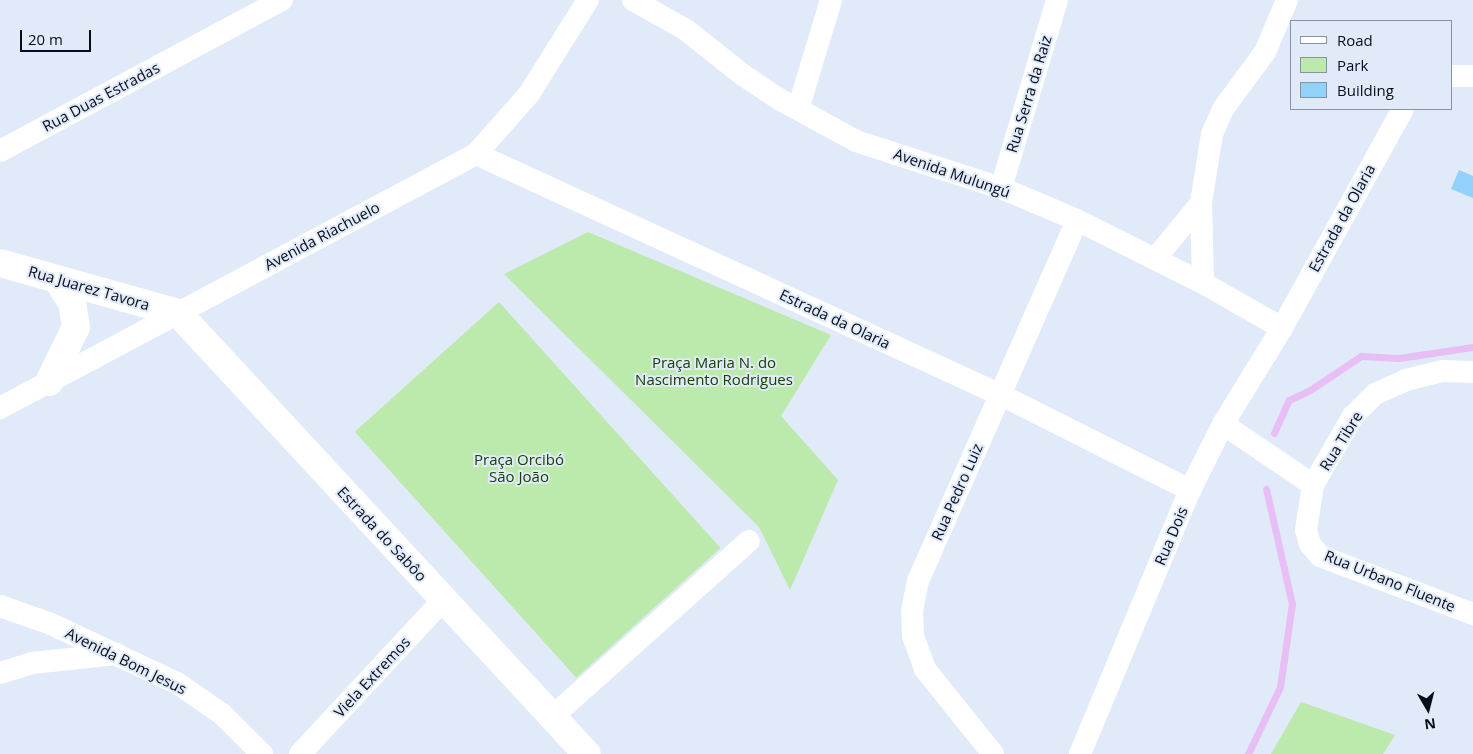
<!DOCTYPE html>
<meta charset="utf-8">
<style>
body{margin:0}
#map{position:relative;width:1473px;height:754px;overflow:hidden;background:#e0eaf9;font-family:"Open Sans",sans-serif}
div>[style]{position:absolute}
.green>*{inset:0;background:#bce9ac;transform-origin:0 0}
.stream>*{height:7px;margin:-3.5px;padding:0 3.5px;transform-origin:3.5px;border-radius:3.5px;background:#e7bff5}
.building>*{inset:0;background:#92d1f9}
.minor>*{height:22px;margin:-11px;padding:0 11px;transform-origin:11px;border-radius:11px;background:#fff}
.tertiary>*{height:28px;margin:-14px;padding:0 14px;transform-origin:14px;border-radius:14px;background:#fff}
span{translate:-50% -50%;white-space:nowrap;text-align:center;line-height:1.15;-webkit-text-stroke:4px #e0eaf9;paint-order:stroke}
.street-label{font-size:15px;color:#060d18}
.park-label{font-size:15px;color:#164100}
.legend{position:absolute;left:1290px;top:20px;width:162px;height:90px;box-sizing:border-box;background:#e0eaf9;border:1px solid #89929f;margin:0;padding:6px 9px;list-style:none;font-size:15px;color:#060d18}
.legend li{display:flex;align-items:center;gap:10px;height:25px}
.legend b{width:25px;border:1px solid #89929f}
.north{position:absolute;left:1403px;top:684px;width:50px;height:50px;-webkit-text-stroke:4px #e0eaf9;paint-order:stroke;rotate:172deg;font-size:14px;font-weight:700;line-height:20px;text-align:center;color:#060d18}
.north::after{content:'';display:block;margin:auto;width:18px;height:22px;background:#060d18;clip-path:polygon(50% 0,100% 100%,50% 72%,0 100%)}
.scale{position:absolute;left:20px;top:30px;width:71px;height:22px;box-sizing:border-box;border:2px solid #060d18;border-top:0;padding-left:6px;font-size:15px;line-height:18px;white-space:nowrap;color:#060d18;-webkit-text-stroke:4px #e0eaf9;paint-order:stroke}
</style>
<div id="map">
<div class="green">
<i style="clip-path:polygon(588px 232px,831px 335px,781px 416px,838px 480px,790px 590px,759px 527px,504px 274px)"></i>
<i style="left:499px;top:302px;width:331px;height:194px;rotate:48deg"></i>
<i style="clip-path:polygon(1301px 702px,1395px 735px,1383px 754px,1271px 754px)"></i>
</div>
<div class="stream">
<i style="left:1274px;top:433px;width:36px;rotate:-66deg"></i>
<i style="left:1289px;top:400px;width:23px;rotate:-25deg"></i>
<i style="left:1310px;top:390px;width:61px;rotate:-33.7deg"></i>
<i style="left:1361px;top:356px;width:38px;rotate:3deg"></i>
<i style="left:1399px;top:358px;width:75px;rotate:-8.5deg"></i>
<i style="left:1248px;top:754px;width:74px;rotate:-64.5deg"></i>
<i style="left:1280px;top:687px;width:84px;rotate:-81.8deg"></i>
<i style="left:1292px;top:604px;width:118px;rotate:-102.7deg"></i>
</div>
<div class="building">
<i style="clip-path:polygon(1459px 170px,1473px 176px,1473px 198px,1451px 189px)"></i>
</div>
<div class="minor">
<i style="left:633px;top:0;width:61px;rotate:29.5deg"></i>
<i style="left:686px;top:30px;width:73px;rotate:38.3deg"></i>
<i style="left:743px;top:75px;width:43px;rotate:33.7deg"></i>
<i style="left:779px;top:99px;width:88px;rotate:28.6deg"></i>
<i style="left:856px;top:141px;width:152px;rotate:18deg"></i>
<i style="left:1001px;top:188px;width:82px;rotate:22.8deg"></i>
<i style="left:1077px;top:220px;width:141px;rotate:26.6deg"></i>
<i style="left:1203px;top:283px;width:91px;rotate:29.7deg"></i>
<i style="left:1452px;top:76px;width:21px"></i>
<i style="left:799px;top:106px;width:111px;rotate:-73.2deg"></i>
<i style="left:0;top:151px;width:320px;rotate:-28.2deg"></i>
<i style="left:476px;top:154px;width:578px;rotate:24.66deg"></i>
<i style="left:1001px;top:395px;width:212px;rotate:26.7deg"></i>
<i style="left:1001px;top:188px;width:196px;rotate:-73.4deg"></i>
<i style="left:1155px;top:259px;width:72px;rotate:-50.6deg"></i>
<i style="left:1203px;top:283px;width:80px;rotate:-91.4deg"></i>
<i style="left:1201px;top:203px;width:70px;rotate:-80.9deg"></i>
<i style="left:1212px;top:134px;width:27px;rotate:-66deg"></i>
<i style="left:1223px;top:109px;width:71px;rotate:-53.6deg"></i>
<i style="left:1265px;top:52px;width:56px;rotate:-67.1deg"></i>
<i style="left:0;top:408px;width:540px;rotate:-28.08deg"></i>
<i style="left:476px;top:154px;width:80px;rotate:-48.5deg"></i>
<i style="left:529px;top:94px;width:111px;rotate:-57.9deg"></i>
<i style="left:1223px;top:424px;width:109px;rotate:34.1deg"></i>
<i style="left:1313px;top:485px;width:80px;rotate:-59.9deg"></i>
<i style="left:1353px;top:416px;width:31px;rotate:-45deg"></i>
<i style="left:1375px;top:394px;width:34px;rotate:-24deg"></i>
<i style="left:1406px;top:380px;width:38px;rotate:-14deg"></i>
<i style="left:1443px;top:371px;width:30px;rotate:2deg"></i>
<i style="left:1313px;top:485px;width:46px;rotate:98.8deg"></i>
<i style="left:1306px;top:530px;width:15px;rotate:74deg"></i>
<i style="left:1310px;top:544px;width:16px;rotate:50deg"></i>
<i style="left:1320px;top:556px;width:164px;rotate:20.8deg"></i>
<i style="left:0;top:606px;width:54px;rotate:19.4deg"></i>
<i style="left:51px;top:624px;width:139px;rotate:25.1deg"></i>
<i style="left:177px;top:683px;width:55px;rotate:34.6deg"></i>
<i style="left:222px;top:714px;width:57px;rotate:45deg"></i>
<i style="left:0;top:673px;width:34px;rotate:-17deg"></i>
<i style="left:32px;top:663px;width:85px;rotate:-6deg"></i>
<i style="left:552px;top:717px;width:264px;rotate:-41.8deg"></i>
<i style="left:300px;top:754px;width:210px;rotate:-47.1deg"></i>
<i style="left:993px;top:754px;width:109px;rotate:-128.7deg"></i>
<i style="left:925px;top:669px;width:35px;rotate:-110deg"></i>
<i style="left:913px;top:636px;width:25px;rotate:-92deg"></i>
<i style="left:912px;top:611px;width:31px;rotate:-79deg"></i>
<i style="left:918px;top:581px;width:394px;rotate:-66.2deg"></i>
<i style="left:1080px;top:754px;width:286px;rotate:-67.4deg"></i>
<i style="left:1190px;top:490px;width:74px;rotate:-63.4deg"></i>
<i style="left:1223px;top:424px;width:113px;rotate:-58.4deg"></i>
<i style="left:1282px;top:328px;width:250px;rotate:-61.1deg"></i>
</div>
<div class="tertiary">
<i style="left:0;top:263px;width:185px;rotate:15.7deg"></i>
<i style="left:178px;top:313px;width:601px;rotate:47.16deg"></i>
<i style="left:49px;top:382px;width:61px;rotate:-63.9deg"></i>
<i style="left:76px;top:327px;width:24px;rotate:-99deg"></i>
<i style="left:72px;top:303px;width:28px;rotate:-122deg"></i>
</div>
<div class="street-label">
<span style="left:1029px;top:94px;rotate:-73deg">Rua Serra da Raiz</span>
<span style="left:101px;top:97px;rotate:-28deg">Rua Duas Estradas</span>
<span style="left:952px;top:173px;rotate:19deg">Avenida Mulungú</span>
<span style="left:1342px;top:218px;rotate:-61deg">Estrada da Olaria</span>
<span style="left:322px;top:236px;rotate:-28deg">Avenida Riachuelo</span>
<span style="left:89px;top:288px;rotate:16deg">Rua Juarez Tavora</span>
<span style="left:835px;top:319px;rotate:25deg">Estrada da Olaria</span>
<span style="left:1341px;top:441px;rotate:-58deg">Rua Tibre</span>
<span style="left:957px;top:492px;rotate:-66deg">Rua Pedro Luiz</span>
<span style="left:382px;top:534px;rotate:47deg">Estrada do Sabôo</span>
<span style="left:1171px;top:536px;rotate:-67deg">Rua Dois</span>
<span style="left:1390px;top:581px;rotate:22deg">Rua Urbano Fluente</span>
<span style="left:126px;top:661px;rotate:26deg">Avenida Bom Jesus</span>
<span style="left:372px;top:677px;rotate:-47deg">Viela Extremos</span>
</div>
<div class="park-label">
<span style="left:714px;top:371px">Praça Maria N. do<br>Nascimento Rodrigues</span>
<span style="left:519px;top:468px">Praça Orcibó<br>São João</span>
</div>
<ul class="legend">
<li><b style="height:6px;background:#fff"></b>Road</li>
<li><b style="height:14px;background:#bce9ac"></b>Park</li>
<li><b style="height:14px;background:#92d1f9"></b>Building</li>
</ul>
<div class="north">N</div>
<div class="scale">20 m</div>
</div>
